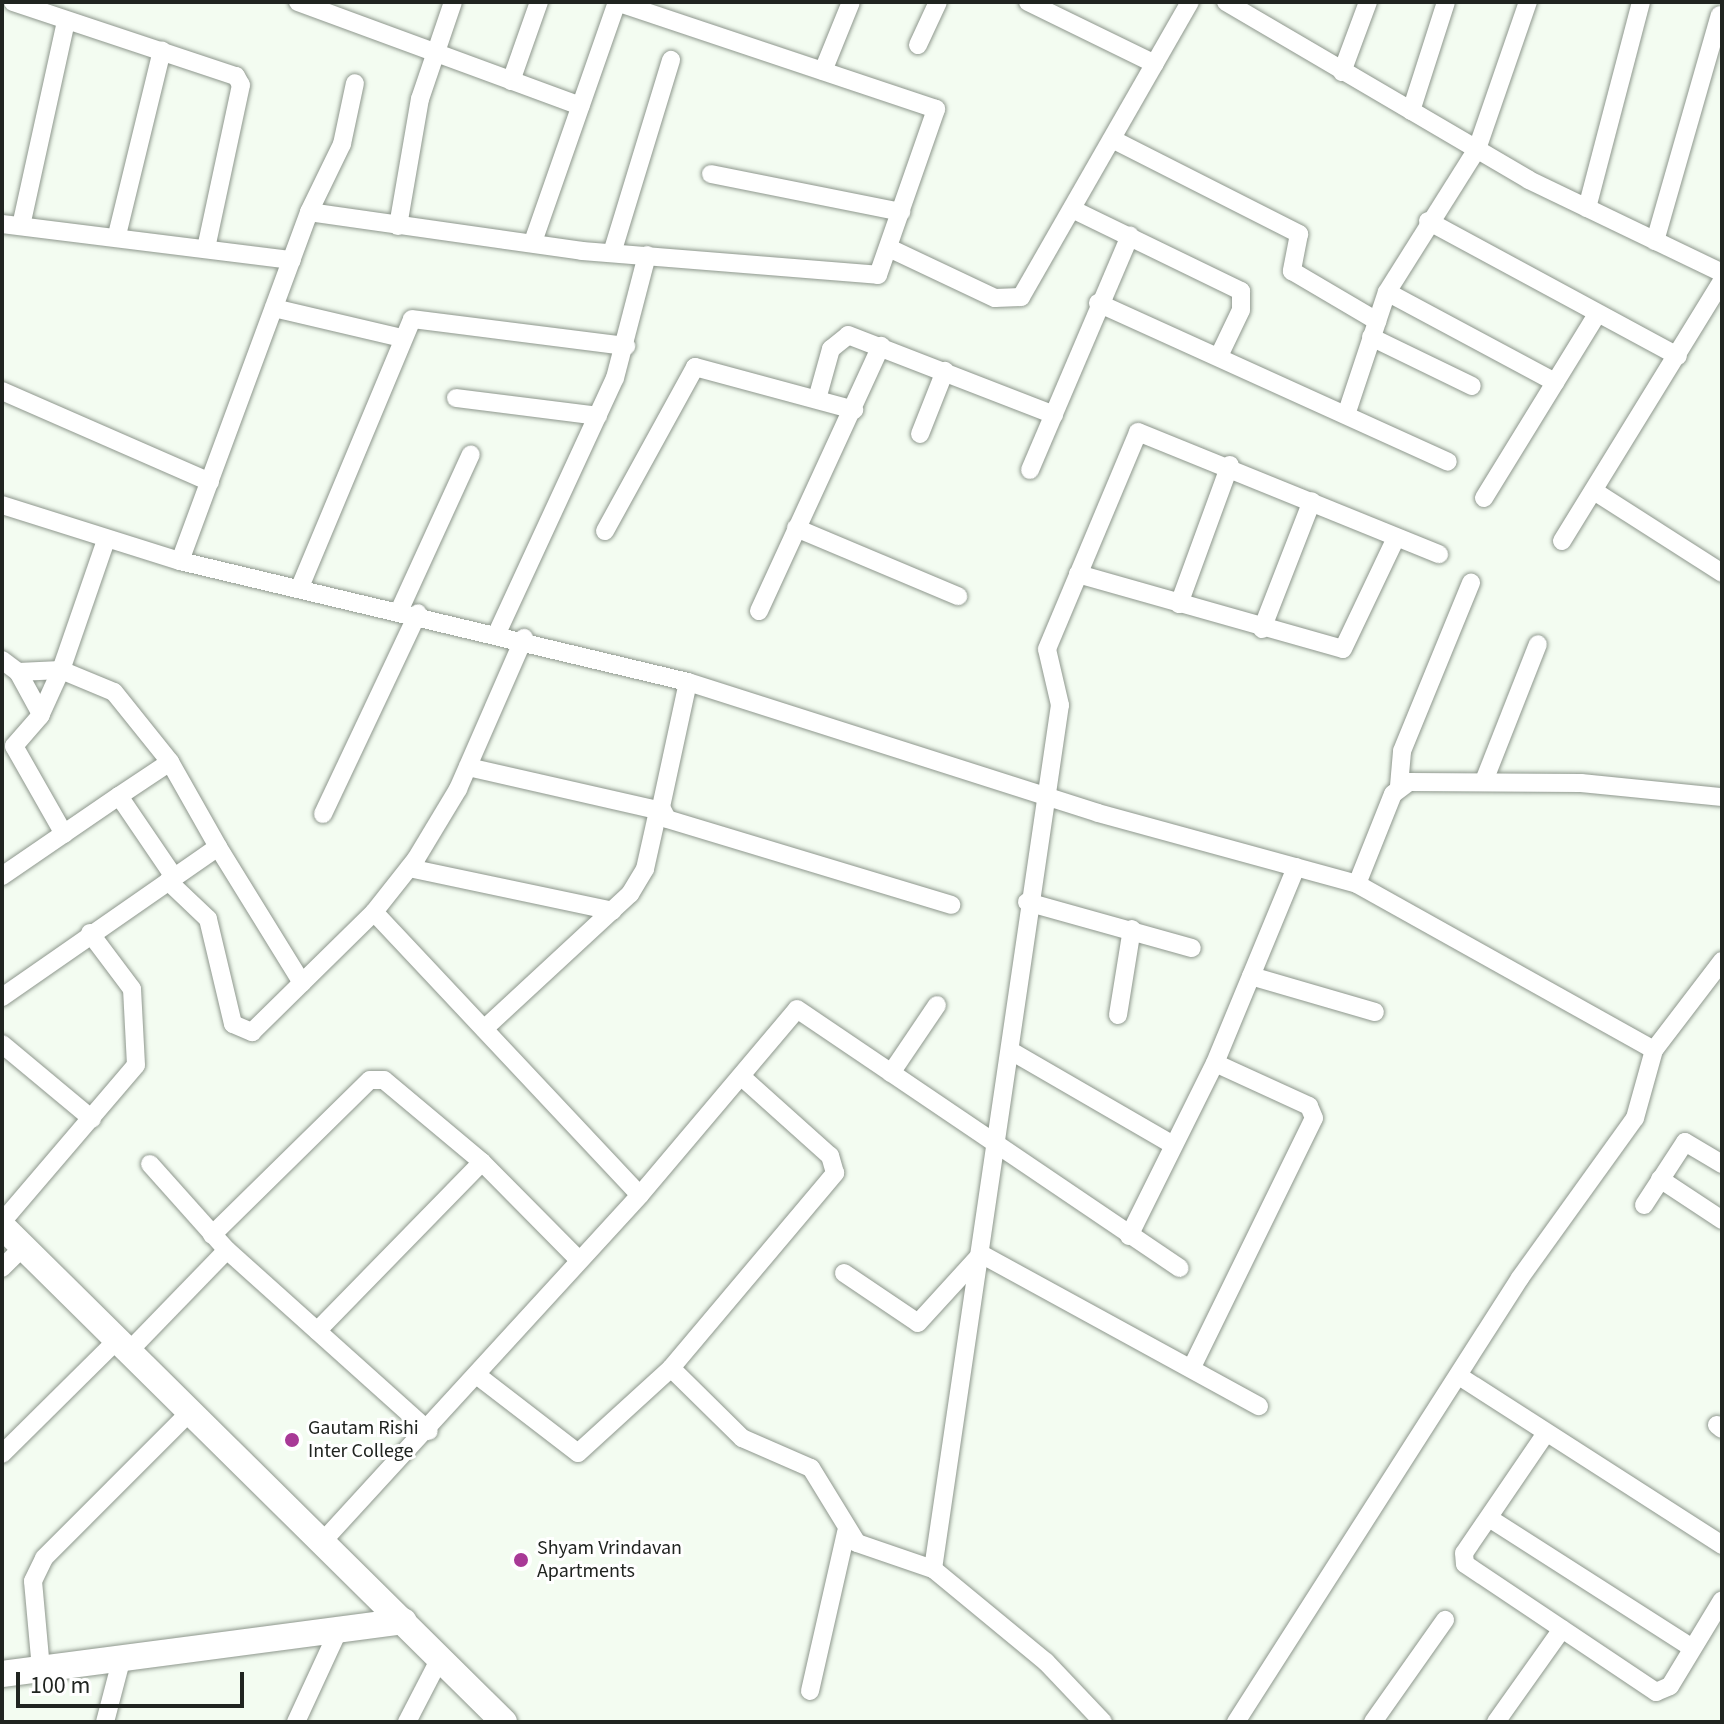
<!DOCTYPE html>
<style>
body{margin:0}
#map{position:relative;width:1724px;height:1724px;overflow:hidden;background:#f3fcf1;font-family:"Source Sans 3",sans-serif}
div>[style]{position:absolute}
.roads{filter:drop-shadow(0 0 2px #8e978d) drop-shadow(0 0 2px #8e978d)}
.street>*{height:18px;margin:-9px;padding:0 9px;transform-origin:9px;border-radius:9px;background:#fff}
.secondary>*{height:26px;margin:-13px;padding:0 13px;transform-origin:13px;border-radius:13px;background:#fff}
.dots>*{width:22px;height:22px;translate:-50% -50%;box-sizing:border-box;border:4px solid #fff;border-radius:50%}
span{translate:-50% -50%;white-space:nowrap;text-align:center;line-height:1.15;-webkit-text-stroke:6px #fff;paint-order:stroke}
.poi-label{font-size:20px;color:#202420}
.left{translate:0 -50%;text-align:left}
.frame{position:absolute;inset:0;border:4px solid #202420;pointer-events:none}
.scale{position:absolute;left:16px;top:1672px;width:228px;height:36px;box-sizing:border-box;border:4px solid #202420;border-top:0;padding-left:10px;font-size:24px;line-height:28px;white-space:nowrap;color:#202420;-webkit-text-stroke:6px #fff;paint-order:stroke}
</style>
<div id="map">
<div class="roads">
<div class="street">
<i style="left:13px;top:2px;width:235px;rotate:18.4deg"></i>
<i style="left:236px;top:76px;width:10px;rotate:61deg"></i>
<i style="left:241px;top:85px;width:167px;rotate:102.1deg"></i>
<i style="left:298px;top:2px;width:301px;rotate:20.2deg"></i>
<i style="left:1028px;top:2px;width:141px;rotate:26deg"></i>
<i style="left:1226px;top:2px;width:351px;rotate:30.4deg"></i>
<i style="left:1529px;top:180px;width:214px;rotate:25.7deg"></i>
<i style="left:918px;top:45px;width:47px;rotate:-65.1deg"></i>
<i style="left:823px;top:71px;width:74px;rotate:-67.9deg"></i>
<i style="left:1342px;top:72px;width:75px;rotate:-69.6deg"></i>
<i style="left:511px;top:81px;width:84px;rotate:-70.5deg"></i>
<i style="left:1411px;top:111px;width:114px;rotate:-72.2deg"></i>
<i style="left:1112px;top:139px;width:210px;rotate:26.9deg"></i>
<i style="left:1299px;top:234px;width:38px;rotate:101deg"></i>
<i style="left:1292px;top:271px;width:99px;rotate:30.5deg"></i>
<i style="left:711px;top:174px;width:194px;rotate:11.3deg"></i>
<i style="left:1587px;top:208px;width:213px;rotate:-75.3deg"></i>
<i style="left:1072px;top:209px;width:188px;rotate:25.9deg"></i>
<i style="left:1241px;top:291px;width:19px;rotate:90deg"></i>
<i style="left:1241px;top:310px;width:51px;rotate:115.6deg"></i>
<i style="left:309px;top:212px;width:276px;rotate:8.1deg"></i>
<i style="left:582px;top:251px;width:297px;rotate:4.6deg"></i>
<i style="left:878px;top:275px;width:176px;rotate:-70.7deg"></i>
<i style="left:936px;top:109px;width:336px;rotate:-161.5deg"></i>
<i style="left:1428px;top:221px;width:284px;rotate:28.4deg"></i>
<i style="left:2px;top:224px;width:292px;rotate:7.1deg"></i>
<i style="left:21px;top:226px;width:210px;rotate:-77.6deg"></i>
<i style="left:398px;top:226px;width:129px;rotate:-80.2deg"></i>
<i style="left:420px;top:99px;width:102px;rotate:-71.2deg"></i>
<i style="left:117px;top:235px;width:190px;rotate:-76.3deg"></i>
<i style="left:534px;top:239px;width:251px;rotate:-70.7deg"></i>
<i style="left:1655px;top:241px;width:235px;rotate:-74deg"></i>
<i style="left:889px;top:248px;width:117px;rotate:25.3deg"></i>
<i style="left:995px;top:298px;width:26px;rotate:-2deg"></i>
<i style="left:1021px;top:297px;width:340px;rotate:-60.2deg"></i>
<i style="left:612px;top:253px;width:202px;rotate:-73deg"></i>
<i style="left:1387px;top:292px;width:191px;rotate:28.2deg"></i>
<i style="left:1098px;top:303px;width:384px;rotate:24.4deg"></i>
<i style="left:274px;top:308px;width:131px;rotate:13.2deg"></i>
<i style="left:1371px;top:337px;width:112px;rotate:25.9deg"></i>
<i style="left:2px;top:391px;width:227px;rotate:23.6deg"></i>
<i style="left:456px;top:398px;width:143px;rotate:7.2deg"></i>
<i style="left:817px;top:399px;width:52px;rotate:-74.4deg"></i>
<i style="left:831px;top:349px;width:22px;rotate:-39deg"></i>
<i style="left:848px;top:335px;width:221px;rotate:21.2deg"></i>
<i style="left:1347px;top:412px;width:126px;rotate:-71.6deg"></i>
<i style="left:1387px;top:292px;width:169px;rotate:-57.8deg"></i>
<i style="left:1477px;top:149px;width:156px;rotate:-70.9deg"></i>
<i style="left:920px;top:434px;width:68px;rotate:-68.4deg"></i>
<i style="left:1030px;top:470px;width:255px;rotate:-66.9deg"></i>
<i style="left:1594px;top:491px;width:152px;rotate:32.6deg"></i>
<i style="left:1484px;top:498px;width:216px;rotate:-58.4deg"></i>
<i style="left:2px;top:505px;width:187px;rotate:17.5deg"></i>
<i style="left:180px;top:561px;width:522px;rotate:13.4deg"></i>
<i style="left:688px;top:682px;width:430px;rotate:17.7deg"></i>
<i style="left:1098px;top:813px;width:269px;rotate:15.3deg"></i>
<i style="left:1357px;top:884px;width:340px;rotate:29.2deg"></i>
<i style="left:796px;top:528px;width:176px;rotate:22.8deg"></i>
<i style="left:605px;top:531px;width:187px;rotate:-61.2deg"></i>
<i style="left:695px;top:367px;width:165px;rotate:15.1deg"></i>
<i style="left:1562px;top:541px;width:305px;rotate:-58.4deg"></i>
<i style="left:180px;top:561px;width:372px;rotate:-69.7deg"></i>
<i style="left:309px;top:212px;width:76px;rotate:-64.1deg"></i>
<i style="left:342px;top:144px;width:62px;rotate:-78deg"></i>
<i style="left:1078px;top:574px;width:275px;rotate:15.8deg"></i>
<i style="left:1343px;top:649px;width:123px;rotate:-64.5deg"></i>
<i style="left:300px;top:587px;width:290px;rotate:-67.3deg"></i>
<i style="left:412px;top:319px;width:216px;rotate:7.2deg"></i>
<i style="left:1179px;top:604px;width:148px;rotate:-69.9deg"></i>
<i style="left:400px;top:609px;width:170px;rotate:-65.4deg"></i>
<i style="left:759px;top:611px;width:292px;rotate:-65.3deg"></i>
<i style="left:1262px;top:629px;width:137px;rotate:-68.7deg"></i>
<i style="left:498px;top:631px;width:279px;rotate:-65.2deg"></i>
<i style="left:615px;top:378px;width:127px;rotate:-75.4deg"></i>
<i style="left:2px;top:660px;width:20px;rotate:37deg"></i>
<i style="left:18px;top:672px;width:43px;rotate:-2.7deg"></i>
<i style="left:61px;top:670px;width:57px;rotate:22.5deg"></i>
<i style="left:114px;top:692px;width:90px;rotate:51.3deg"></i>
<i style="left:170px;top:762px;width:98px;rotate:60.5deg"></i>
<i style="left:218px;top:847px;width:263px;rotate:145.2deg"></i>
<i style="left:18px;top:672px;width:48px;rotate:61.3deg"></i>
<i style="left:688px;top:682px;width:128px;rotate:102.2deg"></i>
<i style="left:661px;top:807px;width:13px;rotate:63deg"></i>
<i style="left:667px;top:819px;width:297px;rotate:16.8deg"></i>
<i style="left:170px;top:762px;width:61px;rotate:146.3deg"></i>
<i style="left:119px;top:796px;width:98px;rotate:55.8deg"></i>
<i style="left:468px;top:767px;width:198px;rotate:12.8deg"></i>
<i style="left:1484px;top:781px;width:147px;rotate:-68.5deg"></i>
<i style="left:1399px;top:786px;width:35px;rotate:-85deg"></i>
<i style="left:1402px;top:751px;width:182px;rotate:-67.7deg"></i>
<i style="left:323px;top:814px;width:222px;rotate:-64.7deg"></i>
<i style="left:64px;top:834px;width:101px;rotate:-119.6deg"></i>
<i style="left:14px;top:746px;width:40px;rotate:-49deg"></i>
<i style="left:40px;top:716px;width:51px;rotate:-65.5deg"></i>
<i style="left:61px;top:670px;width:138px;rotate:-70.9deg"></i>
<i style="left:218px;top:847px;width:160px;rotate:58.3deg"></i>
<i style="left:409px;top:868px;width:208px;rotate:11.9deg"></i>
<i style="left:2px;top:876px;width:142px;rotate:-34.4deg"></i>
<i style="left:168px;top:881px;width:55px;rotate:43.5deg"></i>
<i style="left:208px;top:919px;width:108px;rotate:76.6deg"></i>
<i style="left:233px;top:1024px;width:21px;rotate:23deg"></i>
<i style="left:252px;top:1032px;width:171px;rotate:-44.5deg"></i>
<i style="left:374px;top:912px;width:68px;rotate:-51.6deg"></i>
<i style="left:416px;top:859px;width:82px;rotate:-59deg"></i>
<i style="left:458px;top:789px;width:165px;rotate:-66.4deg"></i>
<i style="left:1357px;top:884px;width:97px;rotate:-68.2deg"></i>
<i style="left:1393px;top:794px;width:20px;rotate:-37deg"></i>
<i style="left:1409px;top:782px;width:172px;rotate:0.3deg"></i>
<i style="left:1581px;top:783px;width:142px;rotate:5.7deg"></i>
<i style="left:1027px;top:902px;width:171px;rotate:15.6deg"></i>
<i style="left:374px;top:912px;width:388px;rotate:46.8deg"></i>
<i style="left:1251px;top:976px;width:129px;rotate:16.2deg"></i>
<i style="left:1118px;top:1015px;width:87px;rotate:-80.8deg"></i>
<i style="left:484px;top:1029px;width:199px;rotate:-42.8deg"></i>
<i style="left:630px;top:894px;width:29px;rotate:-59deg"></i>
<i style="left:645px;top:869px;width:59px;rotate:-77.4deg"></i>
<i style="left:2px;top:1044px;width:117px;rotate:39.8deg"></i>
<i style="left:1011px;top:1051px;width:187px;rotate:30.1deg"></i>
<i style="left:891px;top:1073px;width:82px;rotate:-55.9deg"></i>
<i style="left:482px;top:1162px;width:138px;rotate:45.3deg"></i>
<i style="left:150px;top:1164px;width:115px;rotate:48.2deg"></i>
<i style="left:227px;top:1250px;width:271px;rotate:41.9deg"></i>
<i style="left:1660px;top:1179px;width:74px;rotate:33.5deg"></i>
<i style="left:1644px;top:1205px;width:75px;rotate:-56.9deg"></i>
<i style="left:1685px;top:1142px;width:43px;rotate:30.7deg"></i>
<i style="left:2px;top:1222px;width:206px;rotate:-49.5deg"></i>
<i style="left:136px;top:1065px;width:76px;rotate:-93deg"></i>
<i style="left:132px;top:989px;width:70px;rotate:-126.9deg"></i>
<i style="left:212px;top:1235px;width:221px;rotate:-44.5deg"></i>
<i style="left:370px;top:1080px;width:14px"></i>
<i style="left:384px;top:1080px;width:128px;rotate:39.9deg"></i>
<i style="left:482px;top:1162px;width:236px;rotate:134.3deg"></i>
<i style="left:1129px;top:1236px;width:193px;rotate:-63.6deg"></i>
<i style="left:1215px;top:1063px;width:212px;rotate:-67.5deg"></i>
<i style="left:2px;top:1268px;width:30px;rotate:-45deg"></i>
<i style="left:844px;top:1273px;width:89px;rotate:34deg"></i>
<i style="left:918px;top:1323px;width:93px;rotate:-47.6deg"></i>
<i style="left:981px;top:1254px;width:317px;rotate:28.7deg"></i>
<i style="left:130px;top:1350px;width:139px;rotate:-45.9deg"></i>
<i style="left:1192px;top:1367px;width:277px;rotate:-63.9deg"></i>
<i style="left:1314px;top:1118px;width:13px;rotate:-113deg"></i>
<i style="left:1309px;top:1106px;width:103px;rotate:-155.4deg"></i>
<i style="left:671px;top:1368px;width:100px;rotate:44.6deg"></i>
<i style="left:742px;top:1438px;width:75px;rotate:23.5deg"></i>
<i style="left:811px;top:1468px;width:88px;rotate:58.5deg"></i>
<i style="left:857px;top:1543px;width:80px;rotate:18.9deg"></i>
<i style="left:478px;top:1376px;width:126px;rotate:37.6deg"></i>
<i style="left:578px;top:1453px;width:126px;rotate:-42.4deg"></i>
<i style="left:671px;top:1368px;width:255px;rotate:-49.9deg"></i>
<i style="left:835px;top:1173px;width:18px;rotate:-106deg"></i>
<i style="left:830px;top:1156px;width:118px;rotate:-138.1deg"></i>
<i style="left:1459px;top:1376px;width:313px;rotate:32.7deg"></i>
<i style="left:1717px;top:1425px;width:6px;rotate:39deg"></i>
<i style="left:1546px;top:1433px;width:145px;rotate:124.3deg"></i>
<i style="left:1464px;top:1553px;width:11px;rotate:85deg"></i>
<i style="left:1465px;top:1564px;width:230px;rotate:33.8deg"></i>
<i style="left:1656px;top:1692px;width:15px;rotate:-23deg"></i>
<i style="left:1670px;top:1686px;width:100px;rotate:-58.8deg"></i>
<i style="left:2px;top:1454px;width:162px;rotate:-44.7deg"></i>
<i style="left:1489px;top:1518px;width:241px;rotate:32.6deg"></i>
<i style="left:324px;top:1540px;width:468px;rotate:-47.5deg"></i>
<i style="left:640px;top:1195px;width:243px;rotate:-49.8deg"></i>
<i style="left:797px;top:1009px;width:462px;rotate:34.1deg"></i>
<i style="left:41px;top:1669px;width:88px;rotate:-95.2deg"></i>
<i style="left:33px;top:1581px;width:25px;rotate:-64deg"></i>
<i style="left:44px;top:1558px;width:206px;rotate:-45deg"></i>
<i style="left:810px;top:1691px;width:163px;rotate:-77.2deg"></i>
<i style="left:105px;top:1722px;width:67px;rotate:-75.3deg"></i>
<i style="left:296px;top:1722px;width:102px;rotate:-65.2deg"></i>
<i style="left:407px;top:1722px;width:72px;rotate:-62.7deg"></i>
<i style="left:1103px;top:1722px;width:83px;rotate:-133.5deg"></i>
<i style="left:1046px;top:1662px;width:146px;rotate:-140.5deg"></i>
<i style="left:933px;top:1569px;width:873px;rotate:-81.64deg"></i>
<i style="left:1060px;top:705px;width:57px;rotate:-103.1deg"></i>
<i style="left:1047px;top:649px;width:235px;rotate:-67.2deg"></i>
<i style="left:1138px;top:432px;width:325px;rotate:22.1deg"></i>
<i style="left:1236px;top:1722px;width:527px;rotate:-57.4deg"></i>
<i style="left:1520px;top:1278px;width:197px;rotate:-54.3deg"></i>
<i style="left:1635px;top:1118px;width:71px;rotate:-74.4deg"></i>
<i style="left:1654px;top:1050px;width:112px;rotate:-52.6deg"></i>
<i style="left:1373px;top:1722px;width:125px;rotate:-54.8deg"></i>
<i style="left:1496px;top:1722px;width:114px;rotate:-54.6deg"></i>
</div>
<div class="secondary">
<i style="left:2px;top:1226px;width:706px;rotate:44.66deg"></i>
<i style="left:2px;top:1674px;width:405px;rotate:-7.5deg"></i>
</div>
</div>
<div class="dots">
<i style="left:292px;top:1440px;background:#a83996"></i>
<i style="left:521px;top:1560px;background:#a83996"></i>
</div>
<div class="poi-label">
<span class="left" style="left:308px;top:1440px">Gautam Rishi<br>Inter College</span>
<span class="left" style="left:537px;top:1560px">Shyam Vrindavan<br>Apartments</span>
</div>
<div class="frame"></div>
<div class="scale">100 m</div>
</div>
